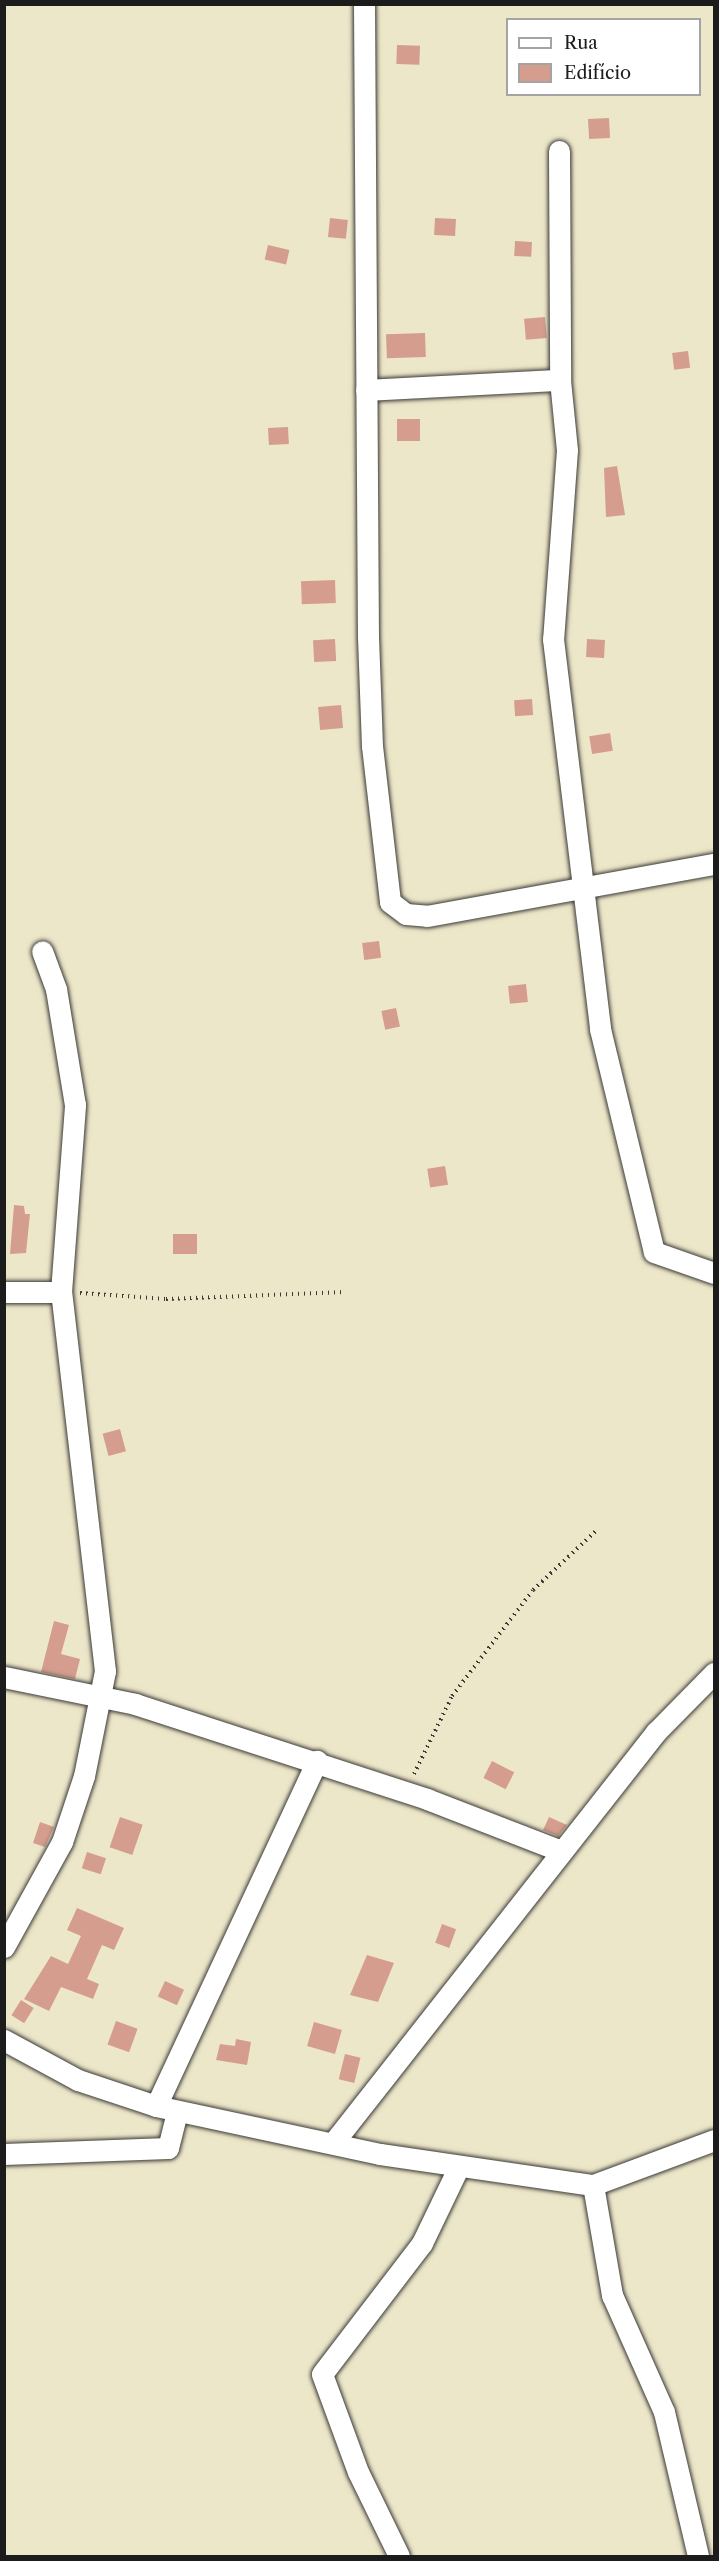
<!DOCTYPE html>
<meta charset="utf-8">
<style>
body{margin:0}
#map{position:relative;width:719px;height:2561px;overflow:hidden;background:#ede7ca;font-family:"Libre Caslon Text",serif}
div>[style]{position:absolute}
.building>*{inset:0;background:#d59d8e;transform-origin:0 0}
.path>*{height:4px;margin-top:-2px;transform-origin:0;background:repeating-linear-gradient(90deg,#3b3a36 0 1.5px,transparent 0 6px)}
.roads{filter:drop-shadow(0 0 2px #3b3a36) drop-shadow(0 0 2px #3b3a36)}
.minor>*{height:21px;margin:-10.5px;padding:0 10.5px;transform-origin:10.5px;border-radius:10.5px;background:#fff}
span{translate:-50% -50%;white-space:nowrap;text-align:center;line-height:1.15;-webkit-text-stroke:6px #fff;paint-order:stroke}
.frame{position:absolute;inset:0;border:6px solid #1c1c1c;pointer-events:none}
.legend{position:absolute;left:506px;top:18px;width:195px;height:78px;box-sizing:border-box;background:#fff;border:2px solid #a4a4a4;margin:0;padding:8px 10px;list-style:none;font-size:18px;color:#1c1c1c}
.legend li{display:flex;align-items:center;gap:12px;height:30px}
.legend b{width:30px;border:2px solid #a4a4a4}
</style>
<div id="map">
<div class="building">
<i style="left:397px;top:45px;width:23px;height:19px;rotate:2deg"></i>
<i style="left:609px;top:118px;width:20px;height:21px;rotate:87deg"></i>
<i style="left:330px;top:218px;width:18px;height:19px;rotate:6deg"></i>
<i style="left:435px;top:218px;width:21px;height:17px;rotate:3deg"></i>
<i style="left:515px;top:241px;width:17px;height:15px;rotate:3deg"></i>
<i style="left:268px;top:245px;width:22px;height:15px;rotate:13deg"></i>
<i style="left:545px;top:317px;width:21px;height:21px;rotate:85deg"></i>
<i style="left:425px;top:333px;width:24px;height:39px;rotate:88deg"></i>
<i style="left:688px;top:351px;width:17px;height:16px;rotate:83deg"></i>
<i style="left:420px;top:419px;width:22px;height:23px;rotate:90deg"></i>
<i style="left:288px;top:427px;width:17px;height:20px;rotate:87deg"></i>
<i style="clip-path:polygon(617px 466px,625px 515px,606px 517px,604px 468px)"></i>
<i style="left:335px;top:580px;width:23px;height:34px;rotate:88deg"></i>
<i style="left:335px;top:639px;width:22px;height:22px;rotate:87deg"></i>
<i style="left:587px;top:639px;width:18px;height:18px;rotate:3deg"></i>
<i style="left:532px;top:699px;width:16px;height:18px;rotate:86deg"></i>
<i style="left:341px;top:705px;width:23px;height:23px;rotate:85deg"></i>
<i style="left:610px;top:733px;width:18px;height:21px;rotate:81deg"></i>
<i style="left:379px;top:941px;width:17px;height:17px;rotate:83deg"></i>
<i style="left:526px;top:984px;width:18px;height:18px;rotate:84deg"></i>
<i style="left:396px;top:1008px;width:19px;height:15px;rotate:78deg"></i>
<i style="left:445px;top:1166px;width:19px;height:18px;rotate:81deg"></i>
<i style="clip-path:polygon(14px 1205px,24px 1206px,25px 1214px,30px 1214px,26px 1253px,10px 1254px)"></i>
<i style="left:197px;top:1234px;width:20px;height:24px;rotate:90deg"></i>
<i style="left:120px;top:1429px;width:23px;height:18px;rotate:75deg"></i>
<i style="clip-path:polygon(54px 1621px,69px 1625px,61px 1654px,80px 1659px,75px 1679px,41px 1672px)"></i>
<i style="left:492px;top:1761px;width:25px;height:19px;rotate:27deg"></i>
<i style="left:120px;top:1817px;width:24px;height:32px;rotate:19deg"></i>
<i style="clip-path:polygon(549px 1817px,567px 1825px,558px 1836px,543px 1830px)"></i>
<i style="clip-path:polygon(40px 1822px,54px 1827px,45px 1847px,33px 1843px)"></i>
<i style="left:87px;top:1852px;width:20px;height:17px;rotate:18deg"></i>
<i style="clip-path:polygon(77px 1908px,124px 1928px,114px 1950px,102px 1945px,87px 1979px,99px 1984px,93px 1999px,61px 1987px,49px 2011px,24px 1999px,51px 1956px,68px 1964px,81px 1936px,67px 1930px)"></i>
<i style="left:442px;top:1924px;width:15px;height:20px;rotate:20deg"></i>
<i style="clip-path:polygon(367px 1955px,394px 1963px,378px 2002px,350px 1995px)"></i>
<i style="left:165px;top:1981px;width:21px;height:17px;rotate:25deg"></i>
<i style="left:21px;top:2000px;width:15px;height:18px;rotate:32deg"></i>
<i style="left:116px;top:2021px;width:23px;height:25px;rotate:20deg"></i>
<i style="left:314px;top:2022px;width:29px;height:25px;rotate:16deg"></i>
<i style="clip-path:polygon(236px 2039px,251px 2042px,247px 2065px,216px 2060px,220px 2044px,235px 2046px)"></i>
<i style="left:345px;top:2054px;width:16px;height:26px;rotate:14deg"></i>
</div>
<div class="path">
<i style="left:80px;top:1293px;width:86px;rotate:4deg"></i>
<i style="left:166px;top:1299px;width:180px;rotate:-2.2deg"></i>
<i style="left:414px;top:1774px;width:87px;rotate:-64deg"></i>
<i style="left:452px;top:1696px;width:133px;rotate:-52.6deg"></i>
<i style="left:533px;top:1590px;width:88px;rotate:-43.2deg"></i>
</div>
<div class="roads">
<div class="minor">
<i style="left:364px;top:4px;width:633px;rotate:89.64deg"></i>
<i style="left:368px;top:637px;width:109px;rotate:87.9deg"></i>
<i style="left:372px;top:746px;width:157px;rotate:83.4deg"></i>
<i style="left:390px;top:902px;width:20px;rotate:37deg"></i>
<i style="left:406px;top:914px;width:21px;rotate:5deg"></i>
<i style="left:427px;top:916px;width:292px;rotate:-10.3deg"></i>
<i style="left:559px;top:151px;width:229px;rotate:89.7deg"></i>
<i style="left:560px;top:380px;width:70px;rotate:84.3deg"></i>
<i style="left:567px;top:450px;width:190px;rotate:94.2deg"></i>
<i style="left:553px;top:639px;width:393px;rotate:83.1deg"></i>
<i style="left:600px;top:1029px;width:229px;rotate:76.4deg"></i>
<i style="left:654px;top:1252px;width:64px;rotate:19.3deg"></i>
<i style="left:366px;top:390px;width:194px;rotate:-3deg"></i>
<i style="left:4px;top:1292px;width:57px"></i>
<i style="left:4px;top:1677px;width:134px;rotate:11.6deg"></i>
<i style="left:135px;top:1704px;width:307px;rotate:18deg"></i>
<i style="left:427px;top:1799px;width:144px;rotate:21.2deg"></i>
<i style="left:4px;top:1947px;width:120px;rotate:-61.1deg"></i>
<i style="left:62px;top:1842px;width:70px;rotate:-71.6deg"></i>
<i style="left:84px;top:1776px;width:107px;rotate:-78.7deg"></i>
<i style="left:105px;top:1671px;width:382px;rotate:-96.6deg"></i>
<i style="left:61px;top:1292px;width:188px;rotate:-85.7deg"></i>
<i style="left:75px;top:1105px;width:118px;rotate:-99.3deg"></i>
<i style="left:56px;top:989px;width:40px;rotate:-110.2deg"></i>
<i style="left:4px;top:2040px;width:84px;rotate:28.4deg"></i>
<i style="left:78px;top:2080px;width:82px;rotate:18.4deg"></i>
<i style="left:156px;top:2106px;width:229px;rotate:12.1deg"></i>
<i style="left:380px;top:2154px;width:215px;rotate:8.3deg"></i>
<i style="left:593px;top:2185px;width:129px;rotate:-20.4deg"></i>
<i style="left:156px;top:2106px;width:381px;rotate:-65deg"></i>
<i style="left:333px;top:2143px;width:523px;rotate:-51.84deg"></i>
<i style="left:656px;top:1732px;width:83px;rotate:-45.5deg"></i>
<i style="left:4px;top:2154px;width:164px;rotate:-2.1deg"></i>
<i style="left:168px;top:2148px;width:38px;rotate:-76deg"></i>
<i style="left:593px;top:2185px;width:112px;rotate:80.2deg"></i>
<i style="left:612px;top:2295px;width:128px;rotate:66deg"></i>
<i style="left:664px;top:2412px;width:148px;rotate:76.7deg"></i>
<i style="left:399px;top:2556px;width:93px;rotate:-116deg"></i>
<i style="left:358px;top:2472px;width:104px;rotate:-110.2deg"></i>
<i style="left:322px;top:2374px;width:165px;rotate:-52.6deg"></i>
<i style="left:422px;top:2243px;width:85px;rotate:-64.3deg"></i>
</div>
</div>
<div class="frame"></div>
<ul class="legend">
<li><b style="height:8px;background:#fff"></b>Rua</li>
<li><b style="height:16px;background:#d59d8e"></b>Edifício</li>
</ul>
</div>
